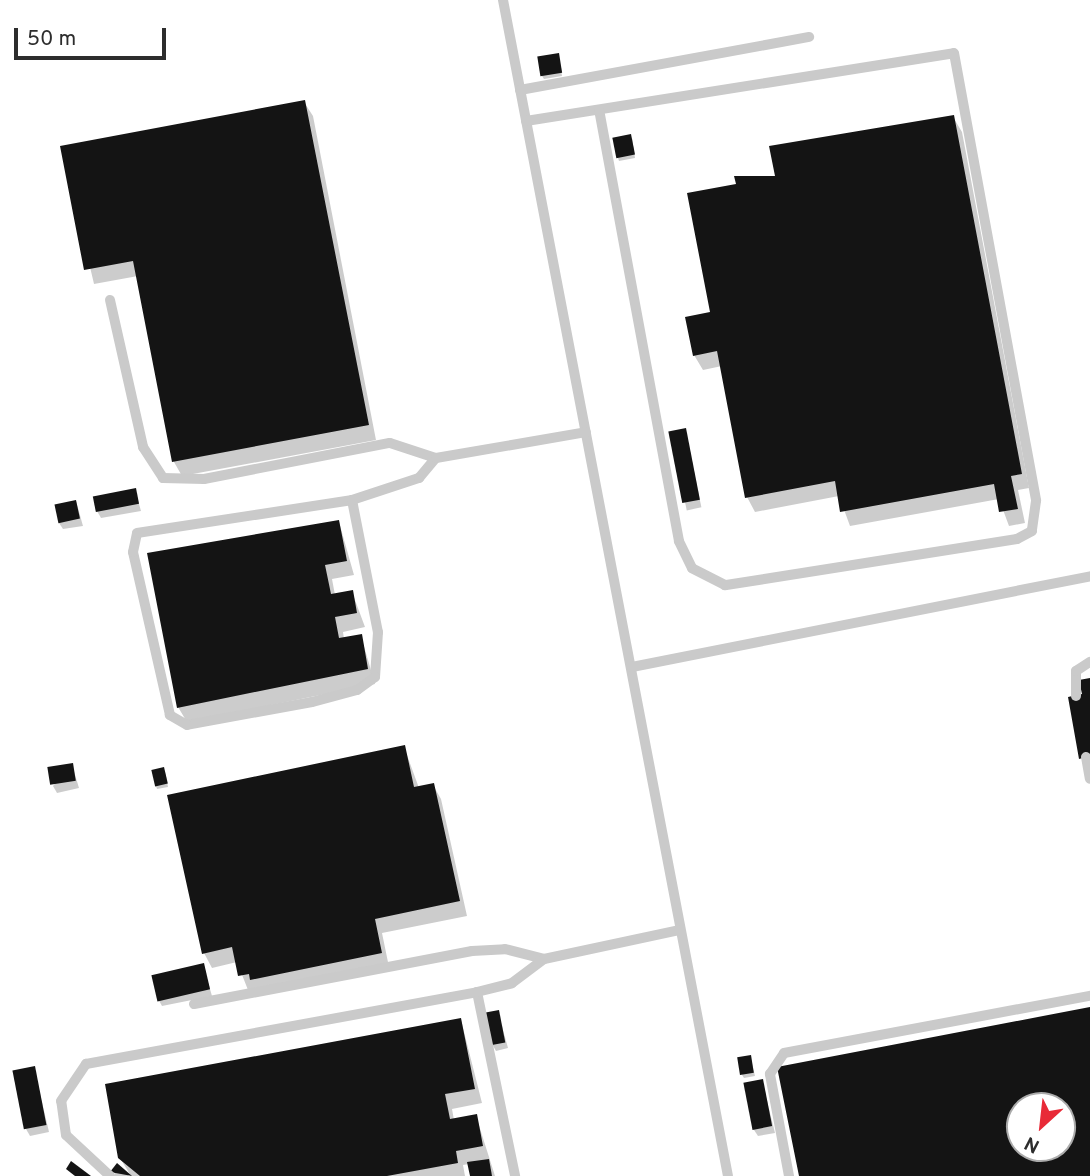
<!DOCTYPE html>
<style>
body{margin:0}
#map{position:relative;width:1090px;height:1176px;overflow:hidden;background:#fff;font-family:Overpass,sans-serif}
div>[style]{position:absolute}
.shadow>*{inset:0;background:#0003;transform-origin:0 0}
.building>*{inset:0;background:#141414;transform-origin:0 0}
.lane>*{height:10px;margin:-5px;padding:0 5px;transform-origin:5px;border-radius:5px;background:#cacaca}
span{translate:-50% -50%;white-space:nowrap;text-align:center;line-height:1.15;-webkit-text-stroke:7px #fff;paint-order:stroke}
.north{position:absolute;left:1006px;top:1092px;width:70px;height:70px;box-sizing:border-box;background:#fff;border:2px solid #ababab;border-radius:50%;rotate:207deg;font-size:19px;font-weight:700;line-height:28px;text-align:center;color:#2d2d2d}
.north::after{content:'';display:block;margin:auto;width:24px;height:32px;background:#e82a37;clip-path:polygon(50% 0,100% 100%,50% 72%,0 100%)}
.scale{position:absolute;left:14px;top:28px;width:152px;height:32px;box-sizing:border-box;border:4px solid #2d2d2d;border-top:0;padding-left:9px;font-size:21px;line-height:24px;white-space:nowrap;color:#2d2d2d;-webkit-text-stroke:5px #fff;paint-order:stroke}
</style>
<div id="map">
<div class="shadow">
<i style="clip-path:polygon(559px 58px,562px 76px,544px 79px,542px 76px)"></i>
<i style="clip-path:polygon(304px 102px,313px 116px,376px 440px,182px 476px,174px 462px,138px 276px,94px 284px,62px 148px)"></i>
<i style="clip-path:polygon(953px 117px,962px 132px,1029px 488px,1018px 490px,1025px 523px,1009px 526px,999px 499px,850px 526px,839px 496px,755px 512px,747px 497px,722px 366px,703px 370px,694px 355px,777px 178px)"></i>
<i style="clip-path:polygon(632px 138px,635px 158px,619px 161px,618px 158px)"></i>
<i style="left:685px;top:430px;width:79px;height:15px;rotate:78deg"></i>
<i style="clip-path:polygon(135px 490px,141px 511px,101px 518px,97px 511px)"></i>
<i style="clip-path:polygon(76px 501px,83px 526px,63px 529px,59px 523px)"></i>
<i style="clip-path:polygon(339px 522px,354px 575px,332px 579px,335px 595px,352px 592px,365px 627px,343px 632px,344px 639px,361px 636px,375px 684px,187px 722px,178px 707px)"></i>
<i style="clip-path:polygon(404px 747px,419px 788px,433px 785px,441px 799px,467px 916px,382px 933px,389px 967px,248px 990px,237px 962px,212px 968px,204px 953px)"></i>
<i style="clip-path:polygon(72px 765px,79px 788px,57px 793px,53px 786px)"></i>
<i style="clip-path:polygon(165px 771px,168px 787px,157px 789px,156px 786px)"></i>
<i style="clip-path:polygon(203px 965px,212px 996px,162px 1006px,158px 999px)"></i>
<i style="clip-path:polygon(498px 1012px,508px 1048px,496px 1051px,492px 1044px)"></i>
<i style="clip-path:polygon(461px 1020px,482px 1103px,452px 1109px,454px 1120px,476px 1116px,495px 1176px,471px 1176px,469px 1164px,463px 1165px,465px 1176px,131px 1176px,120px 1158px)"></i>
<i style="clip-path:polygon(751px 1059px,755px 1076px,744px 1078px,742px 1075px)"></i>
<i style="clip-path:polygon(34px 1068px,49px 1132px,30px 1136px,26px 1129px)"></i>
<i style="clip-path:polygon(762px 1081px,775px 1133px,758px 1136px,754px 1130px)"></i>
<i style="clip-path:polygon(117px 1166px,129px 1176px,114px 1176px)"></i>
</div>
<div class="building">
<i style="left:559px;top:53px;width:20px;height:22px;rotate:81deg"></i>
<i style="clip-path:polygon(305px 100px,369px 425px,172px 462px,133px 261px,84px 270px,60px 146px)"></i>
<i style="clip-path:polygon(954px 115px,1022px 474px,1011px 476px,1018px 509px,999px 512px,994px 484px,840px 512px,835px 481px,745px 498px,717px 351px,693px 356px,685px 317px,710px 312px,687px 193px,736px 184px,734px 176px,775px 176px,769px 146px)"></i>
<i style="left:631px;top:134px;width:21px;height:19px;rotate:79deg"></i>
<i style="left:686px;top:428px;width:73px;height:18px;rotate:79deg"></i>
<i style="left:136px;top:488px;width:16px;height:44px;rotate:79deg"></i>
<i style="left:76px;top:500px;width:19px;height:22px;rotate:78deg"></i>
<i style="clip-path:polygon(339px 520px,347px 561px,325px 565px,331px 594px,353px 590px,357px 613px,335px 617px,339px 638px,362px 634px,368px 669px,177px 708px,147px 553px)"></i>
<i style="clip-path:polygon(1090px 678px,1090px 756px,1079px 759px,1068px 697px,1082px 694px,1079px 680px)"></i>
<i style="clip-path:polygon(405px 745px,414px 787px,434px 783px,460px 901px,375px 919px,382px 953px,250px 980px,249px 974px,238px 976px,232px 947px,202px 954px,167px 795px)"></i>
<i style="left:73px;top:763px;width:18px;height:26px;rotate:81deg"></i>
<i style="left:164px;top:767px;width:17px;height:13px;rotate:77deg"></i>
<i style="left:204px;top:963px;width:27px;height:54px;rotate:77deg"></i>
<i style="clip-path:polygon(evenodd,1090px 1007px,1090px 1176px,799px 1176px,777px 1067px,1090px 1007px,1020px 1106px,1062px 1106px,1062px 1148px,1020px 1148px,1020px 1106px)"></i>
<i style="left:499px;top:1010px;width:33px;height:15px;rotate:79deg"></i>
<i style="clip-path:polygon(461px 1018px,475px 1089px,445px 1094px,450px 1119px,477px 1114px,483px 1146px,456px 1151px,458px 1163px,387px 1176px,140px 1176px,118px 1158px,105px 1084px)"></i>
<i style="left:751px;top:1055px;width:18px;height:14px;rotate:81deg"></i>
<i style="left:35px;top:1066px;width:60px;height:23px;rotate:79deg"></i>
<i style="left:763px;top:1079px;width:48px;height:20px;rotate:79deg"></i>
<i style="clip-path:polygon(489px 1159px,492px 1176px,470px 1176px,467px 1162px)"></i>
<i style="clip-path:polygon(71px 1161px,91px 1176px,75px 1176px,66px 1169px)"></i>
<i style="clip-path:polygon(117px 1163px,132px 1176px,110px 1172px)"></i>
</div>
<div class="lane">
<i style="left:503px;top:0;width:1197px;rotate:79.17deg"></i>
<i style="left:520px;top:90px;width:294px;rotate:-10.4deg"></i>
<i style="left:526px;top:121px;width:433px;rotate:-9deg"></i>
<i style="left:954px;top:53px;width:455px;rotate:79.6deg"></i>
<i style="left:1036px;top:501px;width:30px;rotate:98deg"></i>
<i style="left:1032px;top:531px;width:17px;rotate:152deg"></i>
<i style="left:1017px;top:539px;width:296px;rotate:171deg"></i>
<i style="left:725px;top:585px;width:37px;rotate:-153deg"></i>
<i style="left:692px;top:568px;width:30px;rotate:-116deg"></i>
<i style="left:679px;top:541px;width:437px;rotate:-100.5deg"></i>
<i style="left:110px;top:300px;width:151px;rotate:77.3deg"></i>
<i style="left:143px;top:447px;width:37px;rotate:57deg"></i>
<i style="left:163px;top:478px;width:41px;rotate:1.4deg"></i>
<i style="left:204px;top:479px;width:189px;rotate:-11deg"></i>
<i style="left:390px;top:443px;width:48px;rotate:18.1deg"></i>
<i style="left:352px;top:500px;width:135px;rotate:78.9deg"></i>
<i style="left:378px;top:632px;width:45px;rotate:93.8deg"></i>
<i style="left:375px;top:677px;width:22px;rotate:144deg"></i>
<i style="left:357px;top:690px;width:47px;rotate:165.1deg"></i>
<i style="left:312px;top:702px;width:127px;rotate:169.6deg"></i>
<i style="left:187px;top:725px;width:20px;rotate:-150deg"></i>
<i style="left:170px;top:715px;width:167px;rotate:-102.8deg"></i>
<i style="left:133px;top:552px;width:19px;rotate:-78deg"></i>
<i style="left:137px;top:533px;width:218px;rotate:-8.7deg"></i>
<i style="left:352px;top:500px;width:71px;rotate:-18.2deg"></i>
<i style="left:419px;top:478px;width:26px;rotate:-50deg"></i>
<i style="left:436px;top:458px;width:152px;rotate:-9.8deg"></i>
<i style="left:632px;top:667px;width:467px;rotate:-11.2deg"></i>
<i style="left:1076px;top:696px;width:25px;rotate:-90deg"></i>
<i style="left:1076px;top:671px;width:17px;rotate:-33deg"></i>
<i style="left:1086px;top:757px;width:22px;rotate:80deg"></i>
<i style="left:477px;top:992px;width:188px;rotate:78.3deg"></i>
<i style="left:194px;top:1004px;width:283px;rotate:-10.8deg"></i>
<i style="left:472px;top:951px;width:33px;rotate:-3deg"></i>
<i style="left:505px;top:949px;width:40px;rotate:14.4deg"></i>
<i style="left:110px;top:1176px;width:60px;rotate:-137deg"></i>
<i style="left:66px;top:1135px;width:34px;rotate:-98deg"></i>
<i style="left:61px;top:1101px;width:45px;rotate:-56deg"></i>
<i style="left:86px;top:1064px;width:398px;rotate:-10.4deg"></i>
<i style="left:477px;top:992px;width:36px;rotate:-14deg"></i>
<i style="left:512px;top:983px;width:40px;rotate:-37deg"></i>
<i style="left:544px;top:959px;width:138px;rotate:-12.1deg"></i>
<i style="left:789px;top:1176px;width:104px;rotate:-100.6deg"></i>
<i style="left:770px;top:1074px;width:25px;rotate:-56deg"></i>
<i style="left:784px;top:1053px;width:311px;rotate:-10.6deg"></i>
</div>
<div class="north">N</div>
<div class="scale">50 m</div>
</div>
